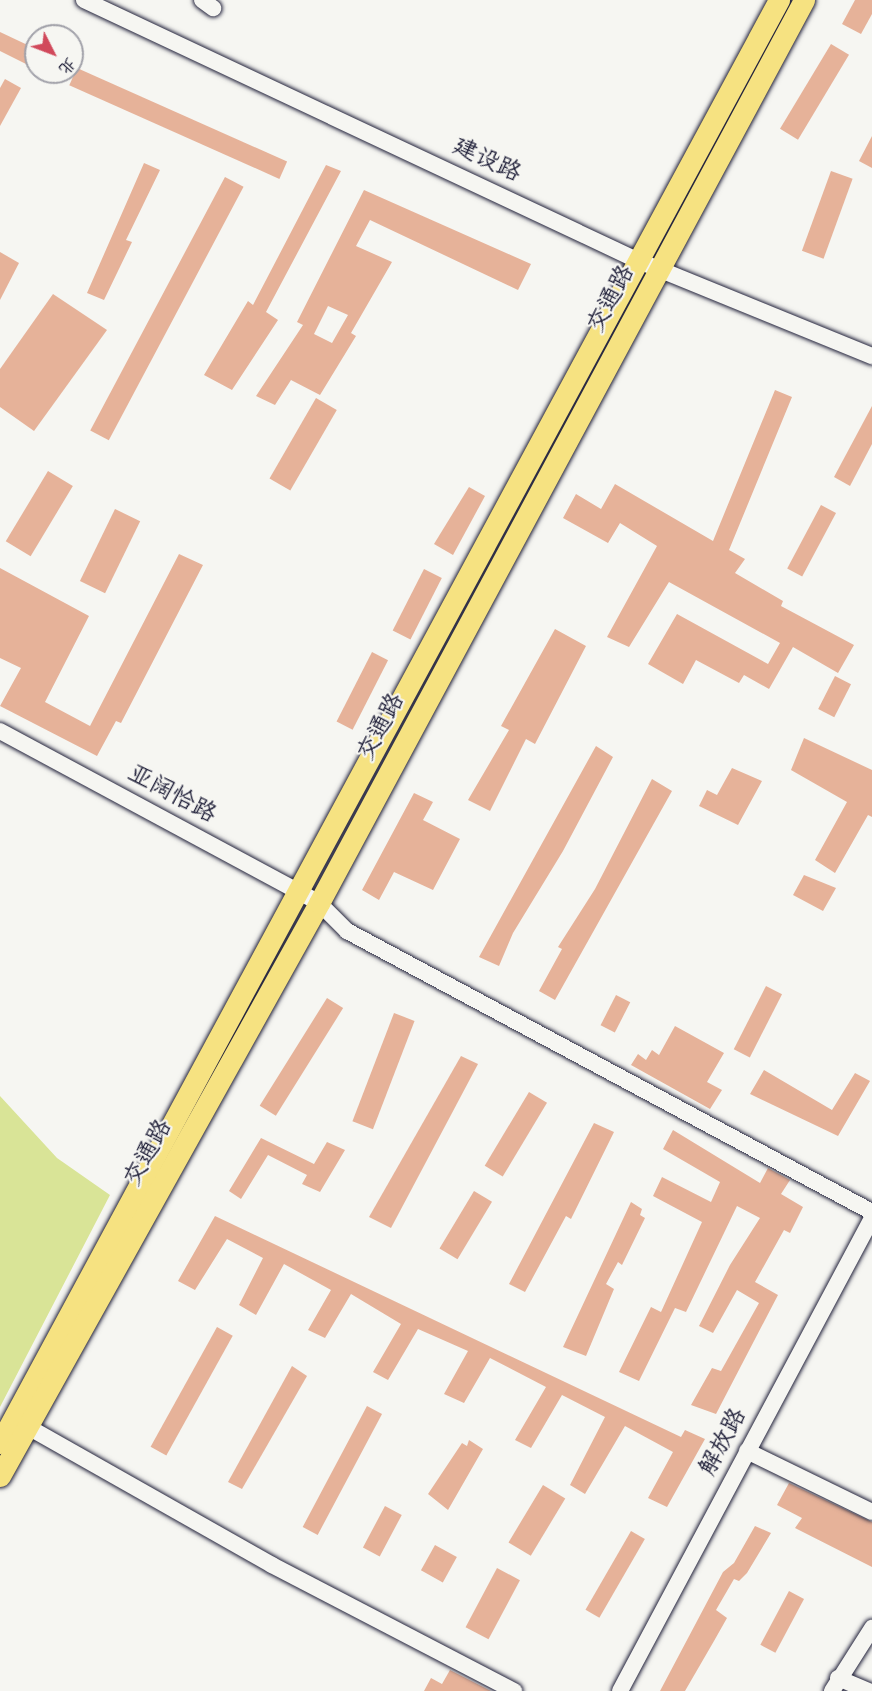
<!DOCTYPE html>
<meta charset="utf-8">
<style>
body{margin:0}
#map{position:relative;width:872px;height:1691px;overflow:hidden;background:#f6f6f2;font-family:Dekko,"LXGW WenKai TC",sans-serif}
div>[style]{position:absolute}
.green>*{inset:0;background:#d9e497}
.building>*{inset:0;background:#e6b299;transform-origin:0 0}
.roads{filter:drop-shadow(0 0 2px #22223b) drop-shadow(0 0 2px #22223b)}
.minor>*{height:16px;margin:-8px;padding:0 8px;transform-origin:8px;border-radius:8px;background:#f6f6f2}
.major>*{height:21px;margin:-10.5px;padding:0 10.5px;transform-origin:10.5px;border-radius:10.5px;background:#f6e281}
span{translate:-50% -50%;white-space:nowrap;text-align:center;line-height:1.15;-webkit-text-stroke:4.5px #f6f6f2;paint-order:stroke}
.street-label{font-size:24px;color:#22223b}
.north{position:absolute;left:24px;top:24px;width:60px;height:60px;box-sizing:border-box;background:#f6f6f2;border:2px solid #a1a1a9;border-radius:50%;rotate:132deg;font-size:16px;font-weight:700;line-height:24px;text-align:center;color:#22223b}
.north::after{content:'';display:block;margin:auto;width:21px;height:27px;background:#d1495b;clip-path:polygon(50% 0,100% 100%,50% 72%,0 100%)}
</style>
<div id="map">
<div class="green">
<i style="clip-path:polygon(0 1096px,57px 1158px,110px 1195px,0 1407px)"></i>
</div>
<div class="building">
<i style="clip-path:polygon(855px 0,872px 0,872px 14px,861px 34px,842px 24px)"></i>
<i style="clip-path:polygon(0 32px,36px 49px,36px 69px,0 51px)"></i>
<i style="left:831px;top:44px;width:21px;height:99px;rotate:31deg"></i>
<i style="left:77px;top:68px;width:230px;height:19px;rotate:24deg"></i>
<i style="clip-path:polygon(5px 79px,21px 88px,0 126px,0 88px)"></i>
<i style="clip-path:polygon(872px 136px,872px 168px,859px 161px)"></i>
<i style="clip-path:polygon(144px 163px,160px 170px,126px 240px,132px 242px,104px 300px,87px 293px)"></i>
<i style="clip-path:polygon(326px 165px,341px 171px,266px 312px,278px 320px,232px 390px,204px 375px,248px 301px,253px 305px)"></i>
<i style="left:831px;top:171px;width:23px;height:85px;rotate:20deg"></i>
<i style="left:225px;top:177px;width:21px;height:287px;rotate:28deg"></i>
<i style="clip-path:polygon(evenodd,364px 190px,531px 264px,518px 290px,370px 220px,356px 246px,392px 262px,351px 333px,356px 336px,320px 395px,291px 380px,275px 405px,256px 396px,303px 325px,297px 322px,364px 190px,328px 306px,348px 315px,332px 343px,314px 334px,328px 306px)"></i>
<i style="clip-path:polygon(0 252px,19px 263px,0 300px)"></i>
<i style="clip-path:polygon(53px 294px,107px 330px,34px 431px,0 407px,0 369px)"></i>
<i style="clip-path:polygon(775px 390px,792px 397px,729px 550px,745px 559px,735px 573px,783px 601px,781px 606px,854px 645px,838px 673px,793px 647px,769px 689px,744px 675px,739px 683px,696px 660px,683px 684px,648px 664px,677px 614px,768px 664px,780px 643px,669px 582px,629px 647px,607px 637px,657px 546px,620px 523px,608px 543px,563px 518px,576px 494px,601px 509px,615px 484px,713px 541px)"></i>
<i style="left:316px;top:398px;width:24px;height:93px;rotate:30deg"></i>
<i style="clip-path:polygon(872px 406px,872px 444px,850px 486px,834px 477px)"></i>
<i style="left:48px;top:471px;width:29px;height:82px;rotate:31deg"></i>
<i style="clip-path:polygon(469px 487px,485px 496px,453px 555px,434px 544px)"></i>
<i style="left:821px;top:505px;width:17px;height:72px;rotate:28deg"></i>
<i style="left:115px;top:509px;width:28px;height:80px;rotate:26deg"></i>
<i style="clip-path:polygon(179px 554px,203px 565px,121px 723px,116px 721px,97px 756px,0 706px,21px 668px,0 658px,0 568px,89px 616px,45px 702px,90px 726px)"></i>
<i style="left:424px;top:569px;width:20px;height:69px;rotate:27deg"></i>
<i style="clip-path:polygon(555px 629px,586px 646px,535px 744px,526px 739px,490px 811px,468px 800px,509px 730px,501px 726px)"></i>
<i style="left:372px;top:652px;width:18px;height:78px;rotate:27deg"></i>
<i style="left:835px;top:676px;width:18px;height:37px;rotate:27deg"></i>
<i style="clip-path:polygon(804px 738px,872px 770px,872px 817px,868px 815px,835px 873px,815px 860px,847px 802px,791px 770px)"></i>
<i style="clip-path:polygon(596px 746px,613px 757px,563px 851px,513px 933px,499px 966px,479px 957px)"></i>
<i style="clip-path:polygon(732px 768px,762px 781px,738px 825px,699px 806px,707px 790px,717px 795px)"></i>
<i style="clip-path:polygon(652px 779px,672px 791px,555px 1000px,539px 991px,562px 949px,558px 947px,595px 889px)"></i>
<i style="clip-path:polygon(414px 793px,433px 802px,423px 820px,460px 839px,433px 890px,394px 872px,379px 900px,362px 890px)"></i>
<i style="clip-path:polygon(804px 875px,836px 888px,823px 911px,793px 895px)"></i>
<i style="left:766px;top:986px;width:18px;height:71px;rotate:27deg"></i>
<i style="left:616px;top:995px;width:16px;height:34px;rotate:27deg"></i>
<i style="left:327px;top:998px;width:19px;height:127px;rotate:32deg"></i>
<i style="left:394px;top:1013px;width:22px;height:116px;rotate:21deg"></i>
<i style="clip-path:polygon(675px 1026px,724px 1053px,707px 1082px,722px 1090px,710px 1109px,631px 1065px,638px 1054px,646px 1060px,652px 1050px,659px 1055px)"></i>
<i style="clip-path:polygon(461px 1056px,478px 1064px,391px 1228px,369px 1217px)"></i>
<i style="clip-path:polygon(764px 1070px,832px 1110px,855px 1073px,870px 1081px,838px 1136px,750px 1094px)"></i>
<i style="left:529px;top:1092px;width:21px;height:86px;rotate:31deg"></i>
<i style="clip-path:polygon(594px 1123px,614px 1132px,571px 1219px,566px 1216px,525px 1292px,509px 1284px)"></i>
<i style="clip-path:polygon(673px 1130px,760px 1183px,768px 1168px,790px 1180px,781px 1194px,803px 1207px,790px 1233px,784px 1230px,755px 1282px,778px 1295px,716px 1414px,691px 1405px,712px 1368px,721px 1371px,759px 1303px,737px 1290px,713px 1333px,699px 1326px,730px 1265px,760px 1218px,737px 1206px,686px 1312px,675px 1308px,639px 1381px,619px 1372px,651px 1307px,661px 1312px,702px 1222px,653px 1196px,662px 1177px,711px 1202px,720px 1182px,663px 1149px)"></i>
<i style="clip-path:polygon(261px 1138px,314px 1164px,327px 1142px,345px 1150px,320px 1192px,302px 1184px,307px 1175px,268px 1155px,241px 1199px,229px 1191px)"></i>
<i style="left:474px;top:1191px;width:21px;height:67px;rotate:31deg"></i>
<i style="clip-path:polygon(631px 1202px,642px 1209px,640px 1215px,645px 1218px,622px 1265px,618px 1262px,606px 1284px,614px 1289px,586px 1356px,563px 1347px)"></i>
<i style="clip-path:polygon(215px 1216px,681px 1437px,685px 1430px,705px 1439px,667px 1507px,648px 1498px,673px 1452px,625px 1426px,585px 1494px,570px 1485px,605px 1417px,562px 1395px,531px 1448px,515px 1440px,546px 1387px,490px 1358px,464px 1403px,444px 1394px,468px 1351px,418px 1329px,388px 1380px,373px 1372px,401px 1324px,351px 1294px,325px 1338px,308px 1330px,331px 1290px,284px 1264px,256px 1315px,239px 1305px,263px 1258px,227px 1239px,195px 1290px,178px 1281px)"></i>
<i style="left:217px;top:1327px;width:18px;height:137px;rotate:29deg"></i>
<i style="clip-path:polygon(292px 1366px,307px 1376px,242px 1489px,228px 1482px)"></i>
<i style="left:367px;top:1406px;width:17px;height:137px;rotate:28deg"></i>
<i style="clip-path:polygon(469px 1440px,483px 1449px,448px 1510px,428px 1494px,462px 1443px,467px 1446px)"></i>
<i style="clip-path:polygon(789px 1483px,872px 1522px,872px 1567px,795px 1528px,802px 1518px,777px 1505px)"></i>
<i style="left:543px;top:1485px;width:26px;height:67px;rotate:31deg"></i>
<i style="left:385px;top:1506px;width:19px;height:47px;rotate:28deg"></i>
<i style="clip-path:polygon(755px 1526px,771px 1533px,747px 1573px,739px 1581px,734px 1579px,716px 1610px,727px 1618px,714px 1641px,685px 1691px,660px 1691px,723px 1572px,734px 1563px)"></i>
<i style="left:631px;top:1531px;width:16px;height:91px;rotate:30deg"></i>
<i style="left:435px;top:1545px;width:25px;height:29px;rotate:29deg"></i>
<i style="left:497px;top:1568px;width:26px;height:67px;rotate:28deg"></i>
<i style="left:789px;top:1591px;width:17px;height:61px;rotate:28deg"></i>
<i style="clip-path:polygon(450px 1670px,491px 1691px,424px 1691px,431px 1678px,442px 1684px)"></i>
</div>
<div class="roads">
<div class="minor">
<i style="left:84px;top:0;width:613px;rotate:25.19deg"></i>
<i style="left:639px;top:261px;width:252px;rotate:22.2deg"></i>
<i style="left:202px;top:0;width:14px;rotate:36deg"></i>
<i style="left:0;top:731px;width:362px;rotate:28.3deg"></i>
<i style="left:319px;top:903px;width:40px;rotate:45deg"></i>
<i style="left:347px;top:931px;width:595px;rotate:28.16deg"></i>
<i style="left:28px;top:1427px;width:280px;rotate:29.5deg"></i>
<i style="left:272px;top:1565px;width:273px;rotate:27.5deg"></i>
<i style="left:747px;top:1451px;width:139px;rotate:26deg"></i>
<i style="left:838px;top:1678px;width:34px;rotate:23deg"></i>
<i style="left:620px;top:1691px;width:536px;rotate:-61.95deg"></i>
<i style="left:832px;top:1691px;width:75px;rotate:-57.6deg"></i>
</div>
<div class="major">
<i style="left:0;top:1443px;width:1640px;rotate:-61.64deg"></i>
<i style="left:0;top:1476px;width:656px;rotate:-60.89deg"></i>
<i style="left:319px;top:903px;width:1025px;rotate:-61.76deg"></i>
</div>
</div>
<div class="street-label">
<span style="left:486px;top:162px;rotate:25deg">建设路</span>
<span style="left:613px;top:300px;rotate:-62deg">交通路</span>
<span style="left:383px;top:728px;rotate:-62deg">交通路</span>
<span style="left:171px;top:796px;rotate:28deg">亚阔恰路</span>
<span style="left:150px;top:1154px;rotate:-61deg">交通路</span>
<span style="left:725px;top:1443px;rotate:-62deg">解放路</span>
</div>
<div class="north">北</div>
</div>
